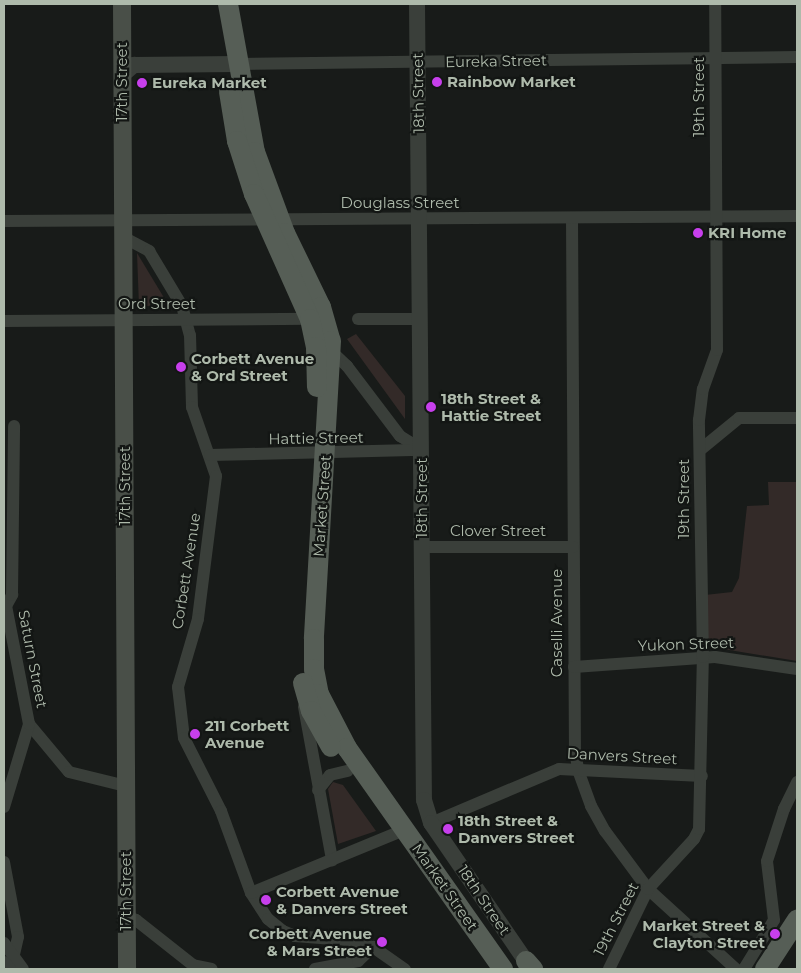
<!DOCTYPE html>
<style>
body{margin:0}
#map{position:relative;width:801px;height:973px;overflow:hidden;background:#181b19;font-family:Montserrat,sans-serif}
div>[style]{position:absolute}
.green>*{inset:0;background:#332a28}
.minor>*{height:12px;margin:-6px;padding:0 6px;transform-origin:6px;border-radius:6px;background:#3a3f3a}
.tertiary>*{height:16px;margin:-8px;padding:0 8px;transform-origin:8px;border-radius:8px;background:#3a3f3a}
.secondary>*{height:18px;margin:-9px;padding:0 9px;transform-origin:9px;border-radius:9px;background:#494f48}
.primary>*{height:20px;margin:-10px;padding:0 10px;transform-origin:10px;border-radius:10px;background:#565e56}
.dots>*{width:14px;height:14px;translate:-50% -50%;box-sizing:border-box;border:2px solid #131614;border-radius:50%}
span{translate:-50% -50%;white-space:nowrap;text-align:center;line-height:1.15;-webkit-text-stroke:4.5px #131614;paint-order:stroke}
.street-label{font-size:15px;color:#aebaab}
.poi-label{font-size:15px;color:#aebaab;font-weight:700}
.left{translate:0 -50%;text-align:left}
.right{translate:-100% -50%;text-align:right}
.frame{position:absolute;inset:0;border:5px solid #aebaab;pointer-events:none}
</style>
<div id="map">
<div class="green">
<i style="clip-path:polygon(137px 253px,169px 306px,139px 306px)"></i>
<i style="clip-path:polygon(356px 334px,405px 396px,405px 419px,347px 339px)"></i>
<i style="clip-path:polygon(768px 482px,797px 482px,797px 661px,717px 648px,706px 641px,705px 595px,732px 592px,739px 578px,747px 506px,769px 505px)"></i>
<i style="clip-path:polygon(333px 782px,343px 785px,376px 831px,338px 844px,328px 789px)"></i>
</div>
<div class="minor">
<i style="left:237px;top:64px;width:560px;rotate:-0.72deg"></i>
<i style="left:572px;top:218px;width:532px;rotate:89.68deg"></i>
<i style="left:575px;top:750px;width:20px;rotate:81deg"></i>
<i style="left:578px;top:770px;width:38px;rotate:70deg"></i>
<i style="left:591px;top:806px;width:29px;rotate:61deg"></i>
<i style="left:605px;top:831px;width:72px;rotate:53.4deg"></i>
<i style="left:648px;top:889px;width:119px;rotate:42.3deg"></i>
<i style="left:4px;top:221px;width:793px;rotate:-0.36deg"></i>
<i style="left:123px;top:237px;width:30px;rotate:28deg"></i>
<i style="left:149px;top:251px;width:64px;rotate:59deg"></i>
<i style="left:182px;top:306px;width:30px;rotate:75deg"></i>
<i style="left:190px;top:335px;width:72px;rotate:88.4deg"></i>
<i style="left:192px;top:407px;width:73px;rotate:70.8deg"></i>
<i style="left:216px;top:476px;width:144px;rotate:97.2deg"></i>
<i style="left:198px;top:619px;width:71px;rotate:106.4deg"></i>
<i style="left:178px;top:687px;width:51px;rotate:83.3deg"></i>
<i style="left:184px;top:738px;width:82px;rotate:63.1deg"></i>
<i style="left:221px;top:811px;width:87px;rotate:69.9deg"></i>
<i style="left:251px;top:893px;width:31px;rotate:57deg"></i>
<i style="left:268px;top:919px;width:19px;rotate:39deg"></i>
<i style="left:283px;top:931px;width:13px;rotate:23deg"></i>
<i style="left:295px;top:936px;width:51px;rotate:4.5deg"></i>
<i style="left:346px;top:940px;width:28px;rotate:15deg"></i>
<i style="left:373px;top:947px;width:39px;rotate:35deg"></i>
<i style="left:358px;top:319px;width:63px"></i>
<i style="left:4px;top:321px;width:306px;rotate:-0.4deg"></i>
<i style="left:332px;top:352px;width:21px;rotate:43deg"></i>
<i style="left:347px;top:366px;width:88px;rotate:52.9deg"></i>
<i style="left:400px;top:436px;width:26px;rotate:32deg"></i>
<i style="left:700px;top:450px;width:50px;rotate:-39.4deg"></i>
<i style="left:739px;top:418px;width:58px"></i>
<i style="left:210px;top:455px;width:212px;rotate:-1.4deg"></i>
<i style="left:422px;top:547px;width:151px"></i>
<i style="left:574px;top:667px;width:141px;rotate:-4.1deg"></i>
<i style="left:715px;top:657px;width:83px;rotate:8.3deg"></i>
<i style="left:304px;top:707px;width:156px;rotate:79.6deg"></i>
<i style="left:29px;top:724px;width:62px;rotate:50.2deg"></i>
<i style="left:69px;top:772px;width:59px;rotate:13.8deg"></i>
<i style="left:318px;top:790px;width:19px;rotate:-51deg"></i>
<i style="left:330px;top:775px;width:18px;rotate:-13deg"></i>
<i style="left:4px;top:807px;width:87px;rotate:-73.2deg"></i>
<i style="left:29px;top:724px;width:120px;rotate:-101deg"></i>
<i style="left:6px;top:606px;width:13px;rotate:-61deg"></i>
<i style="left:12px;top:595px;width:169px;rotate:-89.3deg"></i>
<i style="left:431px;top:823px;width:139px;rotate:-22.9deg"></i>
<i style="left:559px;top:769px;width:143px;rotate:2.8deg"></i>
<i style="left:4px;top:862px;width:76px;rotate:79.4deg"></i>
<i style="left:18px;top:937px;width:17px;rotate:103deg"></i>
<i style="left:251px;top:893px;width:165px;rotate:-22.4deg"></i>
<i style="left:126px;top:916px;width:11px;rotate:22deg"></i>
<i style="left:136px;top:920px;width:73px;rotate:38.3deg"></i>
<i style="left:193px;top:965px;width:19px;rotate:12deg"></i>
<i style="left:4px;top:943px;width:32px;rotate:54deg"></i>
<i style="left:4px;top:962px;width:9px;rotate:49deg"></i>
<i style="left:315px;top:969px;width:44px;rotate:-10.5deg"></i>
<i style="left:358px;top:961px;width:21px;rotate:-43deg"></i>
<i style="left:609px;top:969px;width:89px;rotate:-64deg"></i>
<i style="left:648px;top:889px;width:68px;rotate:-47.4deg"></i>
<i style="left:694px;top:839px;width:11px;rotate:-63deg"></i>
<i style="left:699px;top:829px;width:172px;rotate:-88.7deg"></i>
<i style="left:703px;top:657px;width:237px;rotate:-91deg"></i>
<i style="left:699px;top:420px;width:31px;rotate:-83deg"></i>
<i style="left:703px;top:389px;width:41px;rotate:-70.3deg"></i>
<i style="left:717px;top:350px;width:346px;rotate:-90.3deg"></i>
<i style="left:744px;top:969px;width:57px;rotate:-58.5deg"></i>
<i style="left:774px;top:920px;width:59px;rotate:-96.8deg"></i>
<i style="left:767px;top:861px;width:55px;rotate:-71.9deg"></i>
<i style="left:784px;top:809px;width:30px;rotate:-64deg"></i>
</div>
<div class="tertiary">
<i style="left:417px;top:4px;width:796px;rotate:89.5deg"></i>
<i style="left:424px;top:800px;width:24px;rotate:73deg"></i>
<i style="left:431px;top:823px;width:168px;rotate:55.5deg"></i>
<i style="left:122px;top:75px;width:16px;rotate:-40deg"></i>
<i style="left:134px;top:65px;width:103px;rotate:-0.6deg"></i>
</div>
<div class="secondary">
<i style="left:122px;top:4px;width:965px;rotate:89.7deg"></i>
</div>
<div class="primary">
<i style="left:228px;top:4px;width:150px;rotate:79.7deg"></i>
<i style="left:255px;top:152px;width:86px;rotate:69.7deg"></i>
<i style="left:285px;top:233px;width:82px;rotate:64.1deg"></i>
<i style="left:321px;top:307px;width:35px;rotate:74deg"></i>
<i style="left:331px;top:341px;width:298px;rotate:93.3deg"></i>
<i style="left:314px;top:639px;width:30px;rotate:90deg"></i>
<i style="left:314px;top:669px;width:25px;rotate:79deg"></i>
<i style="left:319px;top:694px;width:61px;rotate:62.6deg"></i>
<i style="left:347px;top:748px;width:271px;rotate:54.8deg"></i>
<i style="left:229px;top:92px;width:50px;rotate:80.7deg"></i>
<i style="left:237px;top:141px;width:56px;rotate:72.2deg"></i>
<i style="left:254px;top:194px;width:137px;rotate:65.9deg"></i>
<i style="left:310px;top:319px;width:29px;rotate:78deg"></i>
<i style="left:316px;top:347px;width:40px;rotate:88.6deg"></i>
<i style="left:303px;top:683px;width:29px;rotate:74deg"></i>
<i style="left:311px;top:711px;width:41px;rotate:60.9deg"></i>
<i style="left:526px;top:961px;width:11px;rotate:49deg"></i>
<i style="left:765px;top:969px;width:59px;rotate:-56.9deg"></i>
</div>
<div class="dots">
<i style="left:437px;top:82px;background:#c73fec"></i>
<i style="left:142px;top:83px;background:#c73fec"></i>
<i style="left:698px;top:233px;background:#c73fec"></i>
<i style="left:181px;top:367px;background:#c73fec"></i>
<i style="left:431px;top:407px;background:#c73fec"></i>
<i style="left:195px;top:734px;background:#c73fec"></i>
<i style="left:448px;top:829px;background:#c73fec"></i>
<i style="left:266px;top:900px;background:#c73fec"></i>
<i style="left:775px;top:934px;background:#c73fec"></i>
<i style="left:382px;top:942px;background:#c73fec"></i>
</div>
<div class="street-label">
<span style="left:496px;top:61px;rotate:-1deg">Eureka Street</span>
<span style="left:122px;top:82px;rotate:-90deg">17th Street</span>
<span style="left:418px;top:93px;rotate:-91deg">18th Street</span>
<span style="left:699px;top:97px;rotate:-90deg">19th Street</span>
<span style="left:400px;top:203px">Douglass Street</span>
<span style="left:157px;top:304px">Ord Street</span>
<span style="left:316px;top:438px;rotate:-1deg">Hattie Street</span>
<span style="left:125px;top:486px;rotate:-90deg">17th Street</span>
<span style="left:422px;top:498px;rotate:-90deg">18th Street</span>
<span style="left:684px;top:499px;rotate:-90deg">19th Street</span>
<span style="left:322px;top:506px;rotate:-86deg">Market Street</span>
<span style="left:498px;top:531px">Clover Street</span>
<span style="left:186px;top:571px;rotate:-81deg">Corbett Avenue</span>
<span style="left:557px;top:623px;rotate:-90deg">Caselli Avenue</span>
<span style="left:686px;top:644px;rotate:-2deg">Yukon Street</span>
<span style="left:33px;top:659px;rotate:79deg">Saturn Street</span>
<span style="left:622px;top:756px;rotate:3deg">Danvers Street</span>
<span style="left:445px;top:887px;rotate:55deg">Market Street</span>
<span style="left:126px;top:891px;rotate:-90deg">17th Street</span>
<span style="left:484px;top:900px;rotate:56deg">18th Street</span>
<span style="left:616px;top:919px;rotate:-63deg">19th Street</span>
</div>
<div class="poi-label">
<span class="left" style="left:447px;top:82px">Rainbow Market</span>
<span class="left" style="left:152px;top:83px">Eureka Market</span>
<span class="left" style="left:708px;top:233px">KRI Home</span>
<span class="left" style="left:191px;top:367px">Corbett Avenue<br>&amp; Ord Street</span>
<span class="left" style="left:441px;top:407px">18th Street &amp;<br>Hattie Street</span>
<span class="left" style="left:205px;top:734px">211 Corbett<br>Avenue</span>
<span class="left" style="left:458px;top:829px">18th Street &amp;<br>Danvers Street</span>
<span class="left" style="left:276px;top:900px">Corbett Avenue<br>&amp; Danvers Street</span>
<span class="right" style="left:765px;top:934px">Market Street &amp;<br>Clayton Street</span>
<span class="right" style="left:372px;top:942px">Corbett Avenue<br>&amp; Mars Street</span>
</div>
<div class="frame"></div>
</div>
